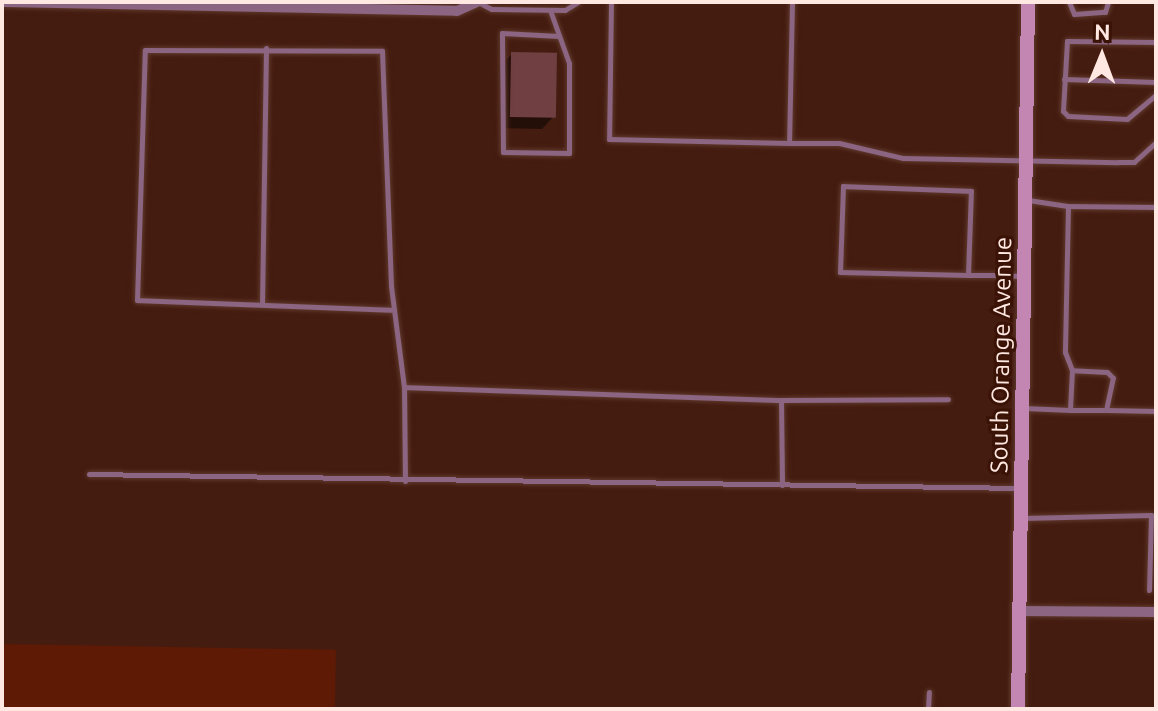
<!DOCTYPE html>
<style>
body{margin:0}
#map{position:relative;width:1158px;height:711px;overflow:hidden;background:#451c10;font-family:Ubuntu,sans-serif}
div>[style]{position:absolute}
.green>*{inset:0;background:#5e1a05;transform-origin:0 0}
.shadow>*{inset:0;background:#0007}
.building>*{inset:0;background:#6f3f42;transform-origin:0 0}
.roads{filter:drop-shadow(0 0 2px #5f392d) drop-shadow(0 0 2px #5f392d)}
.lane>*{height:5px;margin:-2.5px;padding:0 2.5px;transform-origin:2.5px;border-radius:2.5px;background:#8b6581}
.street>*{height:10px;margin:-5px;padding:0 5px;transform-origin:5px;border-radius:5px;background:#8b6581}
.secondary>*{height:14px;margin:-7px;padding:0 7px;transform-origin:7px;border-radius:7px;background:#c386b2}
span{translate:-50% -50%;white-space:nowrap;text-align:center;line-height:1.15;-webkit-text-stroke:6px #3a1206;paint-order:stroke}
.street-label{font-size:24px;color:#ffe8e1}
.frame{position:absolute;inset:0;border:4px solid #ffe8e1;pointer-events:none}
.north{position:absolute;left:1062px;top:16px;width:80px;height:80px;-webkit-text-stroke:6px #3a1206;paint-order:stroke;rotate:1deg;font-size:22px;font-weight:700;line-height:32px;text-align:center;color:#ffe8e1}
.north::after{content:'';display:block;margin:auto;width:28px;height:36px;background:#ffe8e1;clip-path:polygon(50% 0,100% 100%,50% 72%,0 100%)}
</style>
<div id="map">
<div class="green">
<i style="left:2px;top:644px;width:334px;height:65px;rotate:1deg"></i>
</div>
<div class="shadow">
<i style="clip-path:polygon(512px 54px,553px 117px,542px 129px,500px 128px,501px 65px)"></i>
</div>
<div class="building">
<i style="left:511px;top:52px;width:46px;height:65px;rotate:1deg"></i>
</div>
<div class="roads">
<div class="lane">
<i style="left:478px;top:2px;width:15px;rotate:28deg"></i>
<i style="left:491px;top:9px;width:74px;rotate:0.8deg"></i>
<i style="left:565px;top:10px;width:15px;rotate:-32deg"></i>
<i style="left:611px;top:2px;width:137px;rotate:90.8deg"></i>
<i style="left:609px;top:139px;width:180px;rotate:1.3deg"></i>
<i style="left:792px;top:2px;width:141px;rotate:91.2deg"></i>
<i style="left:789px;top:143px;width:50px"></i>
<i style="left:839px;top:143px;width:66px;rotate:13.2deg"></i>
<i style="left:903px;top:158px;width:215px;rotate:1.1deg"></i>
<i style="left:1118px;top:162px;width:16px"></i>
<i style="left:1134px;top:162px;width:30px;rotate:-42deg"></i>
<i style="left:1069px;top:2px;width:13px;rotate:67deg"></i>
<i style="left:1074px;top:14px;width:31px;rotate:-4deg"></i>
<i style="left:1105px;top:12px;width:10px;rotate:-73deg"></i>
<i style="left:550px;top:10px;width:56px;rotate:70.3deg"></i>
<i style="left:569px;top:63px;width:90px;rotate:90deg"></i>
<i style="left:569px;top:153px;width:66px;rotate:-179.1deg"></i>
<i style="left:503px;top:152px;width:119px;rotate:-90.5deg"></i>
<i style="left:502px;top:33px;width:57px;rotate:3deg"></i>
<i style="left:1156px;top:42px;width:89px;rotate:-179.4deg"></i>
<i style="left:1067px;top:41px;width:70px;rotate:93.3deg"></i>
<i style="left:1063px;top:111px;width:7px;rotate:45deg"></i>
<i style="left:1068px;top:116px;width:59px;rotate:2.9deg"></i>
<i style="left:1127px;top:119px;width:38px;rotate:-40deg"></i>
<i style="left:1064px;top:79px;width:92px;rotate:1.9deg"></i>
<i style="left:1028px;top:200px;width:40px;rotate:8.5deg"></i>
<i style="left:1068px;top:206px;width:146px;rotate:91.2deg"></i>
<i style="left:1065px;top:352px;width:19px;rotate:69deg"></i>
<i style="left:1068px;top:206px;width:88px;rotate:0.7deg"></i>
<i style="left:968px;top:275px;width:84px;rotate:-88deg"></i>
<i style="left:971px;top:191px;width:128px;rotate:-177.8deg"></i>
<i style="left:843px;top:186px;width:86px;rotate:92deg"></i>
<i style="left:840px;top:272px;width:128px;rotate:1.3deg"></i>
<i style="left:968px;top:275px;width:26px"></i>
<i style="left:994px;top:275px;width:28px;rotate:2deg"></i>
<i style="left:262px;top:304px;width:256px;rotate:-89.1deg"></i>
<i style="left:394px;top:310px;width:257px;rotate:-177.8deg"></i>
<i style="left:137px;top:300px;width:250px;rotate:-88.2deg"></i>
<i style="left:145px;top:50px;width:237px;rotate:0.2deg"></i>
<i style="left:382px;top:51px;width:235px;rotate:87.8deg"></i>
<i style="left:391px;top:286px;width:102px;rotate:82.7deg"></i>
<i style="left:781px;top:400px;width:167px;rotate:-0.3deg"></i>
<i style="left:1024px;top:408px;width:46px;rotate:2.5deg"></i>
<i style="left:1070px;top:410px;width:36px"></i>
<i style="left:1106px;top:410px;width:33px;rotate:-78deg"></i>
<i style="left:1113px;top:378px;width:8px;rotate:-135deg"></i>
<i style="left:1107px;top:372px;width:35px;rotate:-177deg"></i>
<i style="left:1072px;top:370px;width:40px;rotate:92.9deg"></i>
<i style="left:1107px;top:410px;width:49px;rotate:1.2deg"></i>
<i style="left:89px;top:474px;width:932px;rotate:0.86deg"></i>
<i style="left:405px;top:481px;width:94px;rotate:-90.6deg"></i>
<i style="left:404px;top:387px;width:377px;rotate:2deg"></i>
<i style="left:781px;top:400px;width:85px;rotate:89.3deg"></i>
<i style="left:1022px;top:518px;width:129px;rotate:-1.3deg"></i>
<i style="left:1151px;top:515px;width:75px;rotate:91.5deg"></i>
<i style="left:928px;top:709px;width:17px;rotate:-87deg"></i>
</div>
<div class="street">
<i style="left:5px;top:2px;width:452px;rotate:1.1deg"></i>
<i style="left:457px;top:11px;width:22px;rotate:-24deg"></i>
<i style="left:1019px;top:611px;width:137px;rotate:0.4deg"></i>
</div>
<div class="secondary">
<i style="left:1018px;top:709px;width:707px;rotate:-89.19deg"></i>
</div>
</div>
<div class="street-label">
<span style="left:1001px;top:355px;rotate:-89deg">South Orange Avenue</span>
</div>
<div class="frame"></div>
<div class="north">N</div>
</div>
